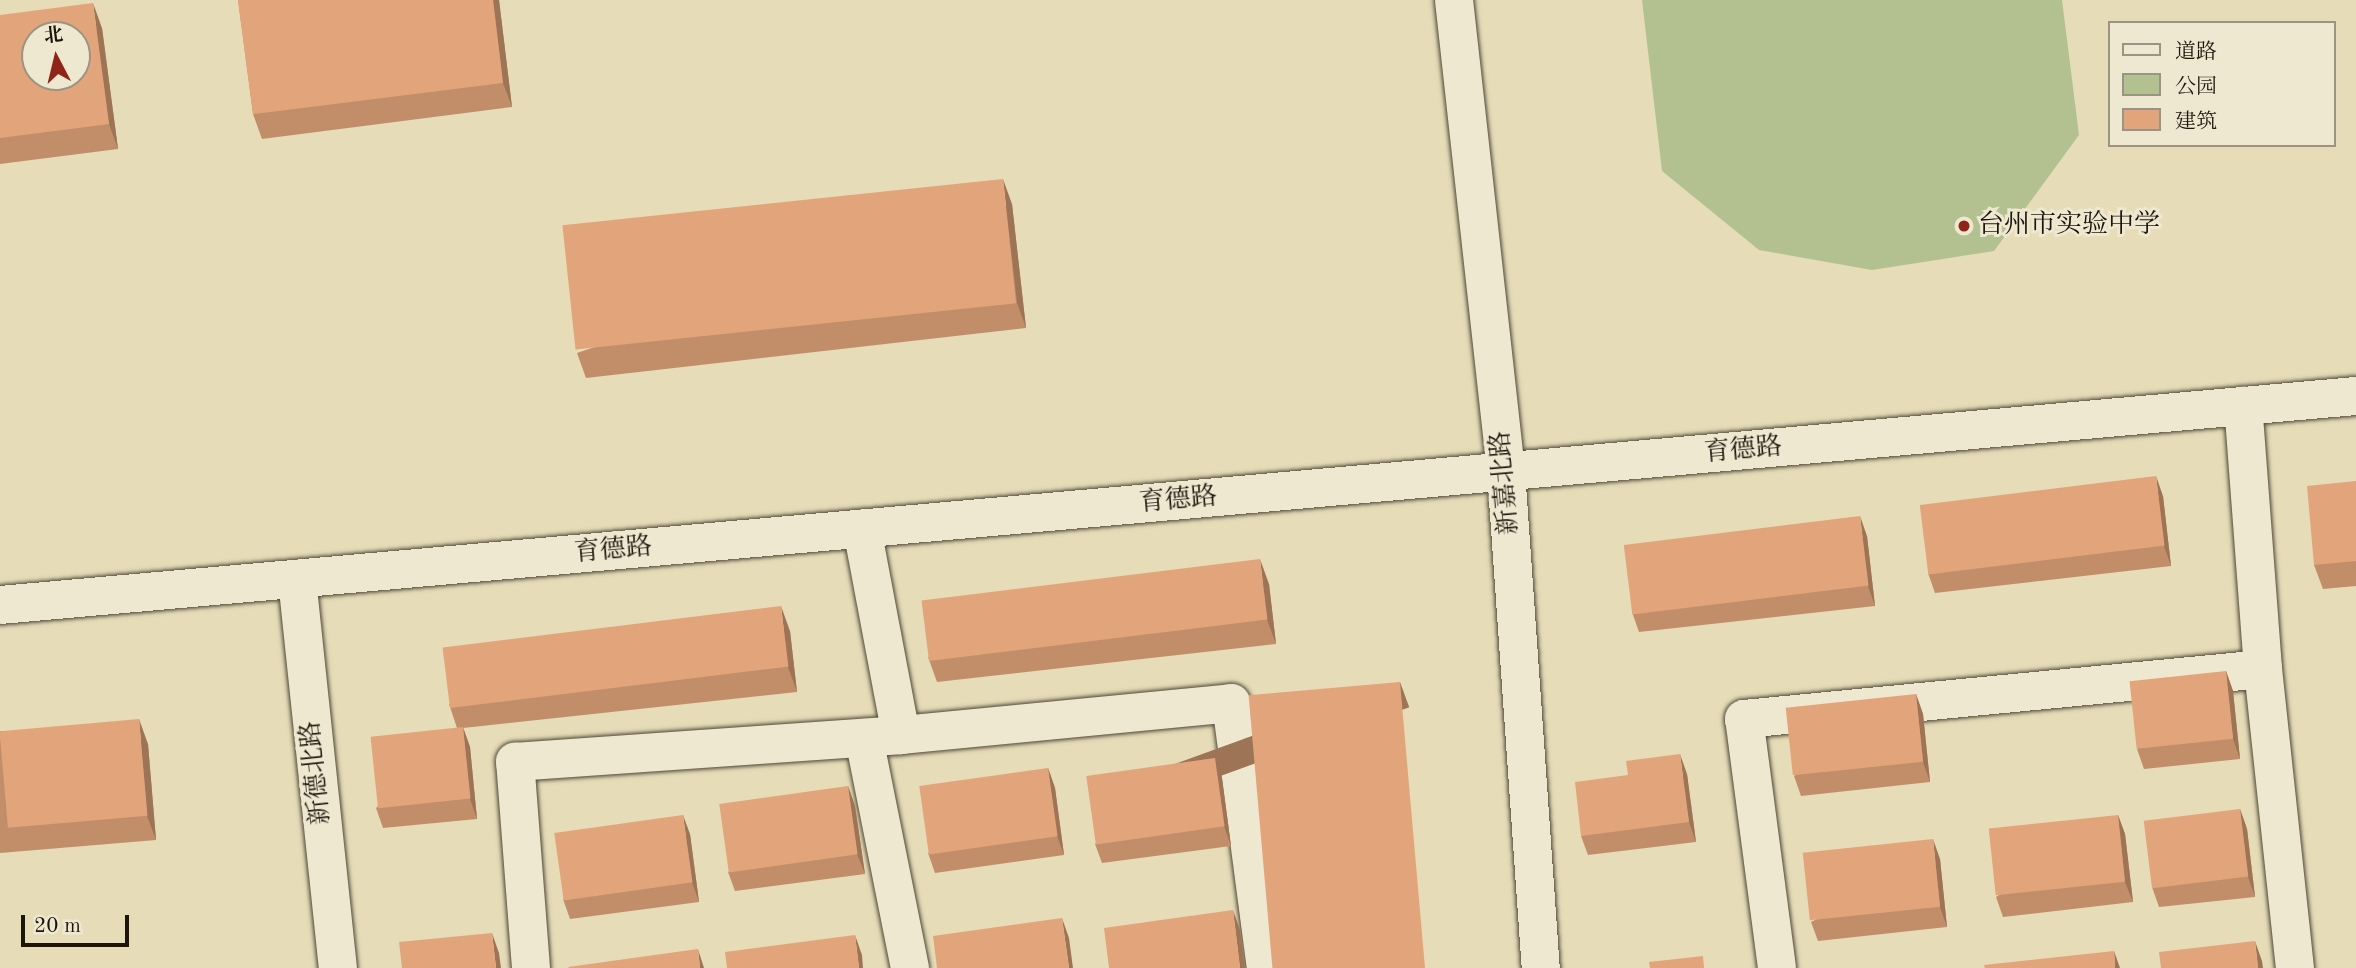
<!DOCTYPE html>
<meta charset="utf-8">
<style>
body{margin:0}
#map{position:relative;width:2356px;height:968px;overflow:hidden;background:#e6dcb8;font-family:"Old Standard TT","Noto Serif SC",serif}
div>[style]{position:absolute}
.green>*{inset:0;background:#b3c190}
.roads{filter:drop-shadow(0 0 2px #4f4736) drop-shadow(0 0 2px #4f4736)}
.minor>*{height:38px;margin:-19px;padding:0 19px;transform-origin:19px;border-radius:19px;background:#efe8d1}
.wall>*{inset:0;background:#c28e6a}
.shaded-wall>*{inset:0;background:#9e7456;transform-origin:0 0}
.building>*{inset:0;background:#e2a57b;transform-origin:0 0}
.dots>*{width:19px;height:19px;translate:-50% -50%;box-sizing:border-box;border:4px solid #efe8d1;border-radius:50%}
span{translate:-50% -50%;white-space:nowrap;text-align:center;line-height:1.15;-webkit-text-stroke:6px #efe8d1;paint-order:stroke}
.poi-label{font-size:26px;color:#1d150b}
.left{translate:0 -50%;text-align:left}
.street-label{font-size:26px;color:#1d150b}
.legend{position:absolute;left:2108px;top:21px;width:228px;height:126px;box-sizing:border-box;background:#efe8d1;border:2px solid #9b9482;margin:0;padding:9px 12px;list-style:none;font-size:21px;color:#1d150b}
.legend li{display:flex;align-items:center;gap:14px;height:35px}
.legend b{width:35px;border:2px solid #9b9482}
.north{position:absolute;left:21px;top:21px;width:70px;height:70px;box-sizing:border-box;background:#efe8d1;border:2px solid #9b9482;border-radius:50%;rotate:353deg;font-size:19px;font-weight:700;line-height:28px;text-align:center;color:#1d150b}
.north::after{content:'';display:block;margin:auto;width:24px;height:32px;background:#8f2418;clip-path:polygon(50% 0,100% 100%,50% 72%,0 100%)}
.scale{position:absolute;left:21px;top:915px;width:108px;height:32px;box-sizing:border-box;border:4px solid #1d150b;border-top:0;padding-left:9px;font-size:21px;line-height:24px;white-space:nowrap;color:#1d150b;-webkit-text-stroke:5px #efe8d1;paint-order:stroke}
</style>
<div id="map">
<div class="green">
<i style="clip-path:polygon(1642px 0,2062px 0,2079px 135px,1994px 251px,1872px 270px,1759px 250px,1662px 171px)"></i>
</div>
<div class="roads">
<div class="minor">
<i style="left:1454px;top:0;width:474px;rotate:83.7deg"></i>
<i style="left:1506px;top:471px;width:498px;rotate:86deg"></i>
<i style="left:297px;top:579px;width:391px;rotate:84deg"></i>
<i style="left:0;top:605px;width:2365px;rotate:-5.07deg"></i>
<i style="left:2263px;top:669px;width:301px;rotate:83.9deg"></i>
<i style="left:901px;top:735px;width:332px;rotate:-5.5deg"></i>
<i style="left:1231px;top:703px;width:267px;rotate:82.5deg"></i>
<i style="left:864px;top:738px;width:235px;rotate:78.7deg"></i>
<i style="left:531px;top:968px;width:207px;rotate:-94.4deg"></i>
<i style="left:515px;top:762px;width:387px;rotate:-4deg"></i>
<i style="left:901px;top:735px;width:210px;rotate:-100.7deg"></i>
<i style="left:1777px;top:968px;width:251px;rotate:-97.5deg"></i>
<i style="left:1744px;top:719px;width:521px;rotate:-5.5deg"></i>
<i style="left:2263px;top:669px;width:264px;rotate:-94.3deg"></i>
</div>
</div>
<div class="wall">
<i style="clip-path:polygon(238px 0,499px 0,512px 107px,262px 139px,253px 114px)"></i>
<i style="clip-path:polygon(0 15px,102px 28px,118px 149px,0 164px)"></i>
<i style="clip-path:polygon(1012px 204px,1026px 328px,586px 378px,577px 353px)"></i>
<i style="clip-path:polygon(2356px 481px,2356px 586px,2323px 589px,2314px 565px)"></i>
<i style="clip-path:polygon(2163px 496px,2171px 566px,1935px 593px,1928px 573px)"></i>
<i style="clip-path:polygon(1867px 536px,1875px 606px,1639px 632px,1632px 612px)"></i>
<i style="clip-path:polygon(1269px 584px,1276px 644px,937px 682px,928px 657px)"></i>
<i style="clip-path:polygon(790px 631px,797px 692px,463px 728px,470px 747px,477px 819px,383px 828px,376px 808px,457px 728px,449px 704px)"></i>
<i style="clip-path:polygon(2226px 671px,2233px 691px,2240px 759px,2144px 769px,2137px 749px)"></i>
<i style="clip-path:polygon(1916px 694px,1923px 714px,1930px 782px,1801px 796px,1794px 776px)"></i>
<i style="clip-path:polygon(0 731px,148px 744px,156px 840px,0 853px)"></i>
<i style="clip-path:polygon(1215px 758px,1222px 778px,1231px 846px,1102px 863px,1095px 844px)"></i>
<i style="clip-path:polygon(1048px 768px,1055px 788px,1064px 855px,935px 873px,928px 853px)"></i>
<i style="clip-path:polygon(1687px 774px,1696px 842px,1588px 855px,1581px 836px)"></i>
<i style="clip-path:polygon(848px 786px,855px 806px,865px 874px,735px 891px,728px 872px)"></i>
<i style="clip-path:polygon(2240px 809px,2247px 829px,2255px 897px,2159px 907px,2152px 887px)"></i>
<i style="clip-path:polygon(2118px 815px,2125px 834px,2133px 902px,2003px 917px,1996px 897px)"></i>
<i style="clip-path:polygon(690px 834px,699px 902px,570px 919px,563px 899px)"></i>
<i style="clip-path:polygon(1940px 859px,1947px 927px,1818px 941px,1811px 922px)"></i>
</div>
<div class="shaded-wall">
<i style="clip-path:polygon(493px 0,499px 0,512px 107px,503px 83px)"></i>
<i style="clip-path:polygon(93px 3px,102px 28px,118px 149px,109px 124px)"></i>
<i style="clip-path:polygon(1003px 179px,1012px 204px,1026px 328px,1017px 303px)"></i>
<i style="clip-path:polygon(2156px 476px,2163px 496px,2171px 566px,2164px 546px)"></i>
<i style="clip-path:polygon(1860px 516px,1867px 536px,1875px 606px,1868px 586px)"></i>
<i style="clip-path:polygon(1260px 559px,1269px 584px,1276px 644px,1267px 620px)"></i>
<i style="clip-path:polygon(781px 606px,790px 631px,797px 692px,788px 667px)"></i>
<i style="clip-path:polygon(2226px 671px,2233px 691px,2240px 759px,2233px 739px)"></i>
<i style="left:1400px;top:682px;width:27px;height:287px;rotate:70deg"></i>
<i style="clip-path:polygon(1916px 694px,1923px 714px,1930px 782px,1923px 762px)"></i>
<i style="clip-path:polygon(139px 719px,148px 744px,156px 840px,147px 816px)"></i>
<i style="clip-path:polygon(463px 727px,470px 747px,477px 819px,470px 799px)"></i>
<i style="clip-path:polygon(1680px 754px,1687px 774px,1696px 842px,1689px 822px)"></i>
<i style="clip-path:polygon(1215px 758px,1222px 778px,1231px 846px,1224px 826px)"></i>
<i style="clip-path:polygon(1048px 768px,1055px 788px,1064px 855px,1057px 836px)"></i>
<i style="clip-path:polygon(848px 786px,855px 806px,865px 874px,857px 854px)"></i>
<i style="clip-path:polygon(2240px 809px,2247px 829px,2255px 897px,2248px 877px)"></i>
<i style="clip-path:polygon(683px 815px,690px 834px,699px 902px,692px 882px)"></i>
<i style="clip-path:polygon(2118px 815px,2125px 834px,2133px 902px,2125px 882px)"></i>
<i style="clip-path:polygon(1933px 839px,1940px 859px,1947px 927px,1940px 907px)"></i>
<i style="clip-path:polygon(1233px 910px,1240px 930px,1245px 968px,1240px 968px)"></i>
<i style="clip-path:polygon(1062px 918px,1069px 938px,1073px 968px,1069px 968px)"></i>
<i style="clip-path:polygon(492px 933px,499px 953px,501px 968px,496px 968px)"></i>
<i style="clip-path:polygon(855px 935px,862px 955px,863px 968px,859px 968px)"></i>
<i style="clip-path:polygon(2255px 941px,2262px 961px,2263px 968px,2258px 968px)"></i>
<i style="clip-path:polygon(698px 949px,704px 968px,700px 968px)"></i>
<i style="clip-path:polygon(2114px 951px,2120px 968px,2115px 968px)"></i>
</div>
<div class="building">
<i style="clip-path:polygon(238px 0,493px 0,503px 83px,253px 114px)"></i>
<i style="clip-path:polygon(evenodd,93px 3px,109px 124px,0 138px,0 15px,93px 3px,35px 35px,77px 35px,77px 77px,35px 77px,35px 35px)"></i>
<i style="left:1003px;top:179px;width:125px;height:443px;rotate:84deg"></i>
<i style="left:2156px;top:476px;width:70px;height:238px;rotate:83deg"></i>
<i style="clip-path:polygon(2356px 481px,2356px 561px,2314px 565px,2307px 486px)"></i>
<i style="left:1860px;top:516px;width:70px;height:238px;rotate:83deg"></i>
<i style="left:1260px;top:559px;width:61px;height:341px;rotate:83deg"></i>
<i style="left:781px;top:606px;width:61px;height:341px;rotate:83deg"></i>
<i style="left:2226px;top:671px;width:68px;height:97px;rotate:84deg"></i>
<i style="left:1400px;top:682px;width:287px;height:152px;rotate:85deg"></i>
<i style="left:1916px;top:694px;width:68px;height:131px;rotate:84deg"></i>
<i style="left:139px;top:719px;width:97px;height:140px;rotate:85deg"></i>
<i style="left:463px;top:727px;width:72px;height:93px;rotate:84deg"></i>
<i style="clip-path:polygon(1680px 754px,1689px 822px,1581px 836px,1575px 782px,1628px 775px,1626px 761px)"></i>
<i style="left:1215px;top:758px;width:69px;height:130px;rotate:82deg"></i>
<i style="left:1048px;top:768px;width:69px;height:130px;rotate:82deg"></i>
<i style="left:848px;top:786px;width:69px;height:130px;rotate:82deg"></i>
<i style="left:2240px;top:809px;width:68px;height:97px;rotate:83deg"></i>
<i style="left:683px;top:815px;width:68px;height:130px;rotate:82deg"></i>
<i style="left:2118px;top:815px;width:67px;height:130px;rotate:84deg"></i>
<i style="left:1933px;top:839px;width:68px;height:131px;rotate:84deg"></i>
<i style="clip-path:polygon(1233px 910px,1240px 968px,1109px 968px,1104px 928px)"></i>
<i style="clip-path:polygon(1062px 918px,1069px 968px,937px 968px,933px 936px)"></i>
<i style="clip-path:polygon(492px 933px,496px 968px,402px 968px,399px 942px)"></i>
<i style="clip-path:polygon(855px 935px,859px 968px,727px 968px,725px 952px)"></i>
<i style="clip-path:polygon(2255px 941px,2258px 968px,2161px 968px,2159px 952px)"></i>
<i style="clip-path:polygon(698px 949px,700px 968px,569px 968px,568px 967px)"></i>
<i style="clip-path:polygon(2114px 951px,2115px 968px,1985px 968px,1984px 965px)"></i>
<i style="clip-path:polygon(1703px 956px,1704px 968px,1650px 968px,1649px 962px)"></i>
</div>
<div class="dots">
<i style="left:1964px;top:226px;background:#8f2418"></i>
</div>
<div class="poi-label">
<span class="left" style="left:1978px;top:226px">台州市实验中学</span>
</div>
<div class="street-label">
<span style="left:1743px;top:451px;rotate:-5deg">育德路</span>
<span style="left:1506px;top:483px;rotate:-95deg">新嘉北路</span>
<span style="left:1178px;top:501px;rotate:-5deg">育德路</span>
<span style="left:613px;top:551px;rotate:-5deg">育德路</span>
<span style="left:317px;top:773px;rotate:-96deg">新德北路</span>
</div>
<ul class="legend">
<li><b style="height:9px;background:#efe8d1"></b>道路</li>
<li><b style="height:19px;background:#b3c190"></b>公园</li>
<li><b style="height:19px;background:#e2a57b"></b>建筑</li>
</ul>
<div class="north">北</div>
<div class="scale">20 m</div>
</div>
